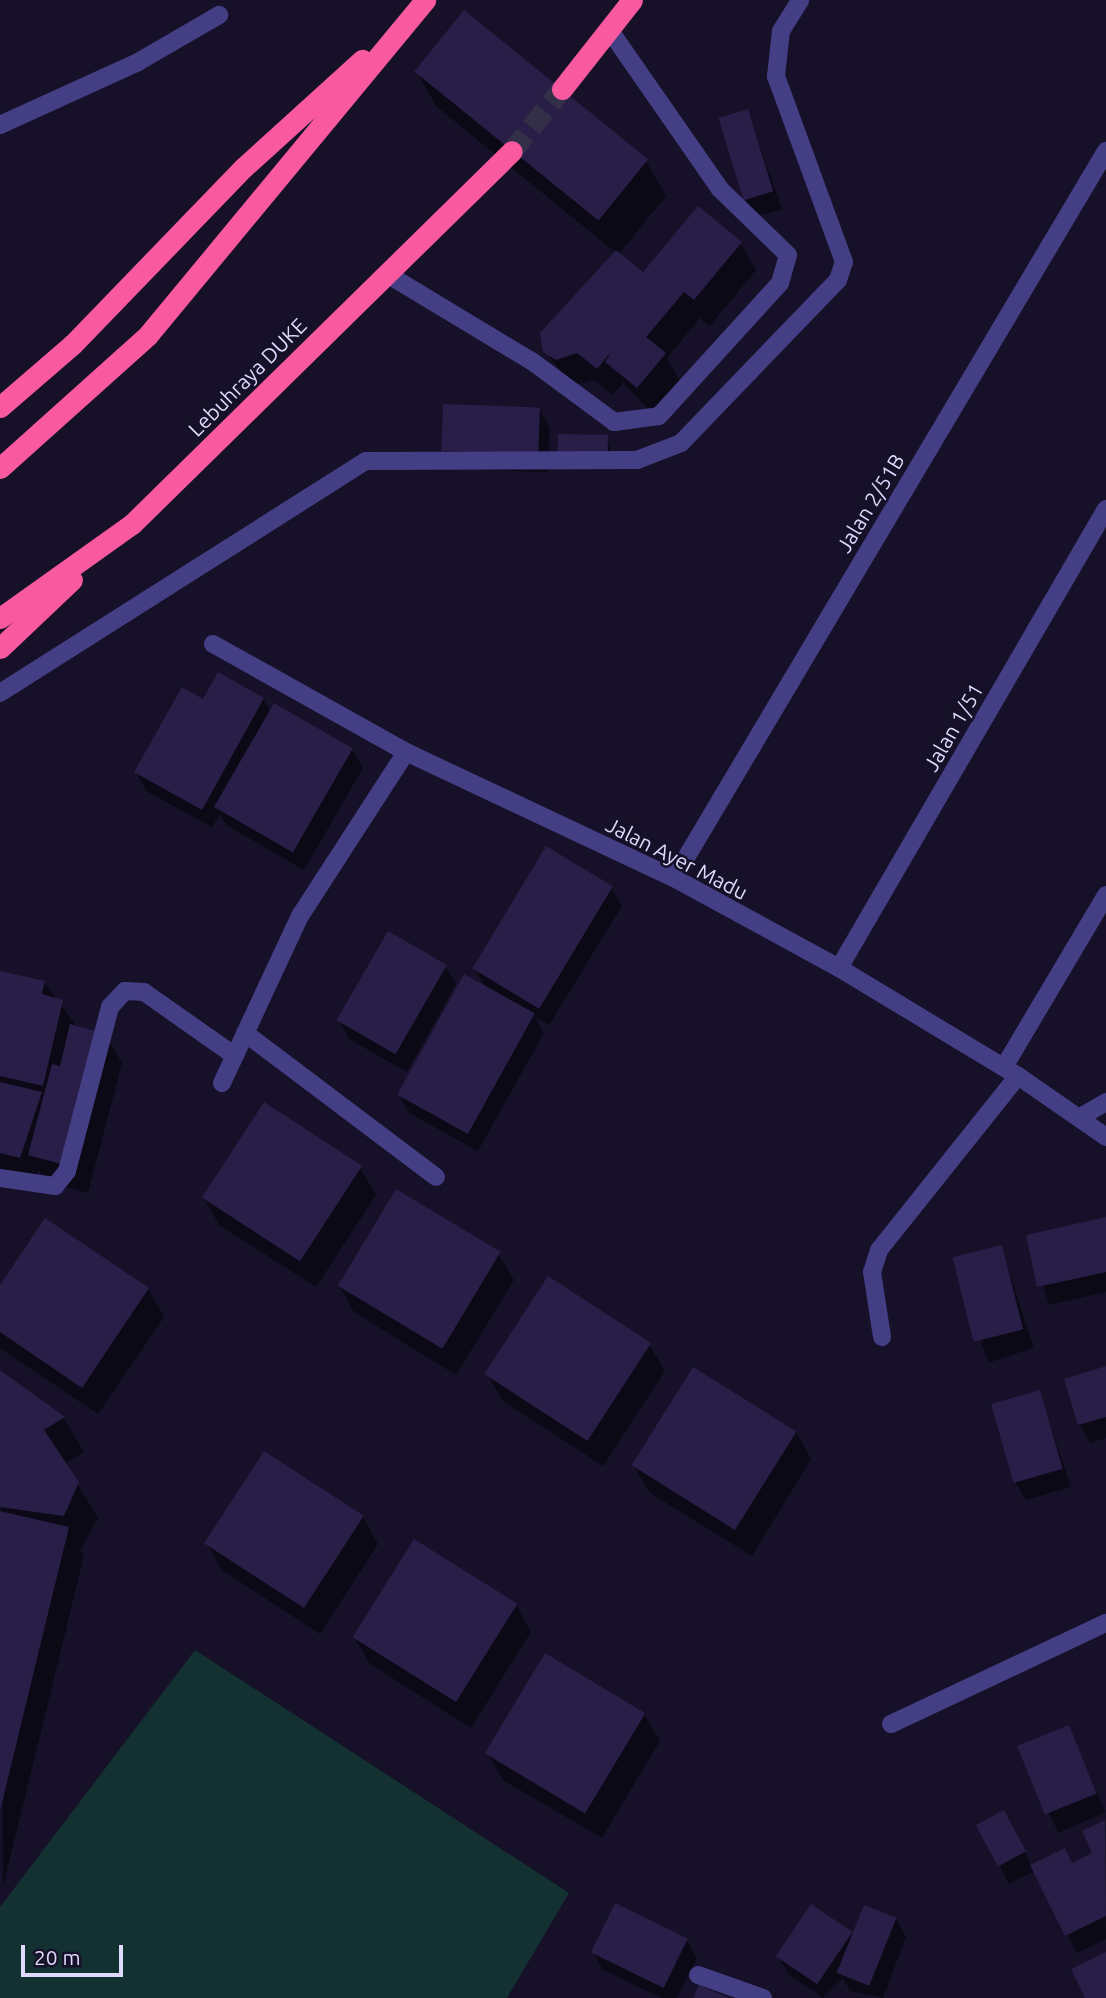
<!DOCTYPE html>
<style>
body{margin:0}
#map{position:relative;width:1106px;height:1998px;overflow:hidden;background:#161128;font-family:Ubuntu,sans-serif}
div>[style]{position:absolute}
.green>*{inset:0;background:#143132}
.shadow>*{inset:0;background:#0007;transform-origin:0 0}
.building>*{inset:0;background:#281e48;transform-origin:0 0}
.highway-tunnel>*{height:21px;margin-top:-10.5px;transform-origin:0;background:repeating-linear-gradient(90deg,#342f48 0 21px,transparent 0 31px)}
.lane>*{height:18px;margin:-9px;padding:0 9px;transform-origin:9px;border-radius:9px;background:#443e85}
.street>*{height:18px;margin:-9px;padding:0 9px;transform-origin:9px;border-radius:9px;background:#443e85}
.highway>*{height:21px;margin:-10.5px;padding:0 10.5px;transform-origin:10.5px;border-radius:10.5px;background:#f9599e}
span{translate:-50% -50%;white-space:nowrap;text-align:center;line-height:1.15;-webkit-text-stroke:5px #161128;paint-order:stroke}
.street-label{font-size:21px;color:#dfd9fe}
.scale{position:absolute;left:21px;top:1945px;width:102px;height:32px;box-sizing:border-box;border:4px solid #dfd9fe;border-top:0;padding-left:9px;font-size:21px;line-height:24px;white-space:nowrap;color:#dfd9fe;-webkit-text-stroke:5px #161128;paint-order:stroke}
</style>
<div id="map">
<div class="green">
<i style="clip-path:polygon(195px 1650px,569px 1893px,507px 1998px,0 1998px,0 1907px)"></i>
</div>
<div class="shadow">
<i style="clip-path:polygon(465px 12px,646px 161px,666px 196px,619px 254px,644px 275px,740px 243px,756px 270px,710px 326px,700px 318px,667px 358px,680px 381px,653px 414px,623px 383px,613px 395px,593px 380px,572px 386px,545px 351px,616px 253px,436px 106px,416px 71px)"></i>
<i style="clip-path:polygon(747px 111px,782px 209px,755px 217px,745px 199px)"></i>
<i style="clip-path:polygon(539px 409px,550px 428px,548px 472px,453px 469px,443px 450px)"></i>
<i style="clip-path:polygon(607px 436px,612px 460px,564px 460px)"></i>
<i style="clip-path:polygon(263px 699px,271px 712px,275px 705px,352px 750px,363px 768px,304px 870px,226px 825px,220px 814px,212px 827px,146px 791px,136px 772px,203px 701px)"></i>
<i style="clip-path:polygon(611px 888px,622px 906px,549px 1025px,534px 1016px,544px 1033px,478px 1151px,409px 1113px,399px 1095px,486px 988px,474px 968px)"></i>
<i style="clip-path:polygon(445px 966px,456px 984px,407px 1072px,349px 1039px,339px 1021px)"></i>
<i style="clip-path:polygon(0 972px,44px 982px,78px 1028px,106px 1036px,122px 1063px,88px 1193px,46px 1182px,38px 1169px,35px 1184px,0 1176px)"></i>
<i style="clip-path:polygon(360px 1168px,376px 1195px,316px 1287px,219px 1225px,204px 1198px)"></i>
<i style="clip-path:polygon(1106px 1219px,1106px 1292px,1049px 1305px,1028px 1236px)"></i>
<i style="clip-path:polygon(46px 1221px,148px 1289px,164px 1317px,98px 1414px,0 1348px,0 1288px)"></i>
<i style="left:1001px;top:1247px;width:106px;height:48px;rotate:72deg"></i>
<i style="clip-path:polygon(498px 1253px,514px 1280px,456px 1375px,354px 1312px,339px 1285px)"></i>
<i style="clip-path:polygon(649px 1344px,665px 1371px,603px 1466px,503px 1401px,487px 1374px)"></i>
<i style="clip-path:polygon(1106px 1368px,1106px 1438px,1090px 1443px,1079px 1424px)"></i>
<i style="clip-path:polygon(0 1372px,64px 1418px,84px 1452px,65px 1464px,98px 1518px,80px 1550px,84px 1556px,3px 1887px)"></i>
<i style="clip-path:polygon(1039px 1392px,1071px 1487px,1026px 1500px,1015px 1482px)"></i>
<i style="clip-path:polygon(796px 1432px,811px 1459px,752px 1556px,650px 1493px,634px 1466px)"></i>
<i style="clip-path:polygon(363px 1517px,378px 1544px,320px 1634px,222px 1570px,207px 1543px)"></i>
<i style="clip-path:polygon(516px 1605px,531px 1632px,471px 1728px,370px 1664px,354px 1637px)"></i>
<i style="clip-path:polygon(644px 1714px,660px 1741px,602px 1838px,503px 1780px,487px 1753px)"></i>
<i style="left:1068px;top:1727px;width:93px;height:52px;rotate:66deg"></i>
<i style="clip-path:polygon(1104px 1822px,1106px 1939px,1077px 1953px,1035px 1871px,1009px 1884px,978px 1825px,1014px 1831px,1032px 1866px,1072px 1864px,1095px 1853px)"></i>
<i style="clip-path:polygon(896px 1919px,906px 1937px,883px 1998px,850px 1991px,843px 1978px,823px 1998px,788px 1974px,778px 1956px,851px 1933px,853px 1938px)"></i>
<i style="clip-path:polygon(686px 1939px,697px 1958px,677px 1998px,662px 1998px,603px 1970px,593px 1952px)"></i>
</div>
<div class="building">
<i style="left:464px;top:10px;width:237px;height:79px;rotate:39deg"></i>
<i style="left:748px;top:109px;width:86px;height:31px;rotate:73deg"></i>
<i style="clip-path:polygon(698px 206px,742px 242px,694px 300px,684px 292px,646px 337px,666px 353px,637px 388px,605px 362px,611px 352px,597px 369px,577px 353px,556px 360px,543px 352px,540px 333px,616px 250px,643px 272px)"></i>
<i style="left:443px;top:404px;width:97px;height:47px;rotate:2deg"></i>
<i style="left:558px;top:434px;width:50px;height:18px;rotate:1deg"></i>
<i style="clip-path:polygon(218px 672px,264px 698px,202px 810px,134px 772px,182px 687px,203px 699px)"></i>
<i style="left:274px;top:703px;width:91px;height:120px;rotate:30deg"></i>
<i style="left:546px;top:846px;width:78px;height:143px;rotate:31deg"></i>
<i style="left:388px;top:931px;width:68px;height:103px;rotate:30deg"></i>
<i style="clip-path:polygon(0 971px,45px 981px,42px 994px,63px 1000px,43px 1086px,0 1076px)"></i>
<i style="left:464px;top:974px;width:81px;height:138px;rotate:29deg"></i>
<i style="clip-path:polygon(70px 1024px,107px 1034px,72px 1167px,28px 1155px,52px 1064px,60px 1066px)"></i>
<i style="clip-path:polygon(0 1082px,42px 1092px,20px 1158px,0 1153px)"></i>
<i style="left:264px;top:1102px;width:117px;height:114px;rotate:33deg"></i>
<i style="left:396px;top:1189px;width:122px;height:113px;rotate:31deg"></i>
<i style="clip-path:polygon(1106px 1217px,1106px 1272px,1037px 1287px,1026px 1235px)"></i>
<i style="clip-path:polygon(45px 1218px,149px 1288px,82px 1388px,0 1332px,0 1285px)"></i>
<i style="left:1002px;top:1245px;width:87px;height:51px;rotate:76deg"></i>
<i style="left:548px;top:1276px;width:123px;height:117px;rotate:33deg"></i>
<i style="clip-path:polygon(1106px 1366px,1106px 1417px,1078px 1425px,1064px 1379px)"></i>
<i style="left:693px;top:1367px;width:122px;height:116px;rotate:32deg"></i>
<i style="clip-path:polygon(0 1370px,65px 1417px,44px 1430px,79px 1482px,64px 1516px,0 1507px)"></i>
<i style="left:1040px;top:1390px;width:82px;height:51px;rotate:74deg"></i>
<i style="left:264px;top:1451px;width:119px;height:110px;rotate:33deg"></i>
<i style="clip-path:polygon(0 1511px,69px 1527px,1px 1807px,0 1807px)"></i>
<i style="left:414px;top:1539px;width:122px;height:116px;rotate:32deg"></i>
<i style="left:545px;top:1653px;width:117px;height:117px;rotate:31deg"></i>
<i style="left:1069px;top:1725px;width:74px;height:56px;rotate:68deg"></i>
<i style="left:1004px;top:1810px;width:47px;height:32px;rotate:62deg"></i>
<i style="clip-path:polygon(1105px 1820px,1106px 1916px,1065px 1936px,1030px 1865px,1065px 1848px,1072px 1863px,1092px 1853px,1082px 1831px)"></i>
<i style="left:615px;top:1903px;width:81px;height:55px;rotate:26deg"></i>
<i style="left:811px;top:1904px;width:50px;height:63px;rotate:34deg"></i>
<i style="left:864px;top:1905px;width:35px;height:73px;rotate:22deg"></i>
<i style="clip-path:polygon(1106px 1952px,1106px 1998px,1085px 1998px,1071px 1969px)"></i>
<i style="clip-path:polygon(699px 1985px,729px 1998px,693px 1998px)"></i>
</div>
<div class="highway-tunnel">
<i style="left:512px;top:151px;width:80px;rotate:-51.1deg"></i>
</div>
<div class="lane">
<i style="left:0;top:125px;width:152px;rotate:-24.5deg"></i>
<i style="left:138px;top:62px;width:94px;rotate:-30.1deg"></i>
<i style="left:387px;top:274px;width:170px;rotate:31.1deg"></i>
<i style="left:533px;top:362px;width:101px;rotate:36.5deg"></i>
<i style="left:614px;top:422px;width:45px;rotate:-7.6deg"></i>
<i style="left:659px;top:416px;width:180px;rotate:-47.7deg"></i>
<i style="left:780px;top:283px;width:29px;rotate:-74deg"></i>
<i style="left:788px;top:255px;width:95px;rotate:-135.9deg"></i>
<i style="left:720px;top:189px;width:195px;rotate:-124.8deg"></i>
<i style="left:0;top:693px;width:433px;rotate:-32.4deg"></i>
<i style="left:366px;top:461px;width:271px;rotate:-0.2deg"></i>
<i style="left:637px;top:460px;width:47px;rotate:-21.1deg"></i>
<i style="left:681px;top:443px;width:226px;rotate:-46.1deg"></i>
<i style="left:838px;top:280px;width:19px;rotate:-72deg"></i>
<i style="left:844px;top:262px;width:198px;rotate:-110.1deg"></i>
<i style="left:776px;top:76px;width:45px;rotate:-83.7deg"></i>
<i style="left:781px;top:31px;width:36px;rotate:-58deg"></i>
<i style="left:674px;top:878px;width:846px;rotate:-59.28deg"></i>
<i style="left:839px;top:968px;width:531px;rotate:-59.81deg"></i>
<i style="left:1004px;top:1067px;width:200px;rotate:-59.3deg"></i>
<i style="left:0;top:1178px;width:56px;rotate:8.3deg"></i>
<i style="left:55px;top:1186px;width:19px;rotate:-51deg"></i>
<i style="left:67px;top:1171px;width:170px;rotate:-75.3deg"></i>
<i style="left:110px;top:1007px;width:22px;rotate:-47deg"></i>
<i style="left:125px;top:991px;width:19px;rotate:3deg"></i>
<i style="left:144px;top:992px;width:111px;rotate:35.1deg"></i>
<i style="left:882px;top:1337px;width:66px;rotate:-98.7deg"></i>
<i style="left:872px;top:1272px;width:23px;rotate:-72deg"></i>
<i style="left:879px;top:1250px;width:223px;rotate:-51.4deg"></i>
</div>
<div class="street">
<i style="left:213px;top:644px;width:221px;rotate:29.2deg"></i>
<i style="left:406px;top:752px;width:296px;rotate:25.2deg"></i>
<i style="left:674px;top:878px;width:188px;rotate:28.6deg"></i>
<i style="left:839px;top:968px;width:209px;rotate:31.1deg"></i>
<i style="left:1018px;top:1076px;width:107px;rotate:34.7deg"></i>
<i style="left:245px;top:1033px;width:239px;rotate:37deg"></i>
<i style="left:222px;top:1083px;width:184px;rotate:-65deg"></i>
<i style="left:300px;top:916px;width:195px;rotate:-57.1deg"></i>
<i style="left:1082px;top:1116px;width:28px;rotate:-30deg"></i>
<i style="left:891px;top:1724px;width:238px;rotate:-25.2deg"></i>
<i style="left:698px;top:1975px;width:69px;rotate:19.5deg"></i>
</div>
<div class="highway">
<i style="left:562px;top:89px;width:113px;rotate:-51.8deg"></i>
<i style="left:0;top:407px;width:96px;rotate:-40.8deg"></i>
<i style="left:73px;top:344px;width:245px;rotate:-46deg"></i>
<i style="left:243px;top:168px;width:161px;rotate:-42.2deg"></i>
<i style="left:0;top:468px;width:199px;rotate:-41.9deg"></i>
<i style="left:148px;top:335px;width:435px;rotate:-50.4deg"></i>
<i style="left:0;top:618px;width:162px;rotate:-35.5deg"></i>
<i style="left:132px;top:524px;width:532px;rotate:-44.47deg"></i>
<i style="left:0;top:648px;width:99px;rotate:-43.4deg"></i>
</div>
<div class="street-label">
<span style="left:247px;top:377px;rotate:-45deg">Lebuhraya DUKE</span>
<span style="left:870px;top:503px;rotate:-59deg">Jalan 2/51B</span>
<span style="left:953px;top:727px;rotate:-60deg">Jalan 1/51</span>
<span style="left:677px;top:858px;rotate:27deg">Jalan Ayer Madu</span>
</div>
<div class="scale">20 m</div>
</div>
